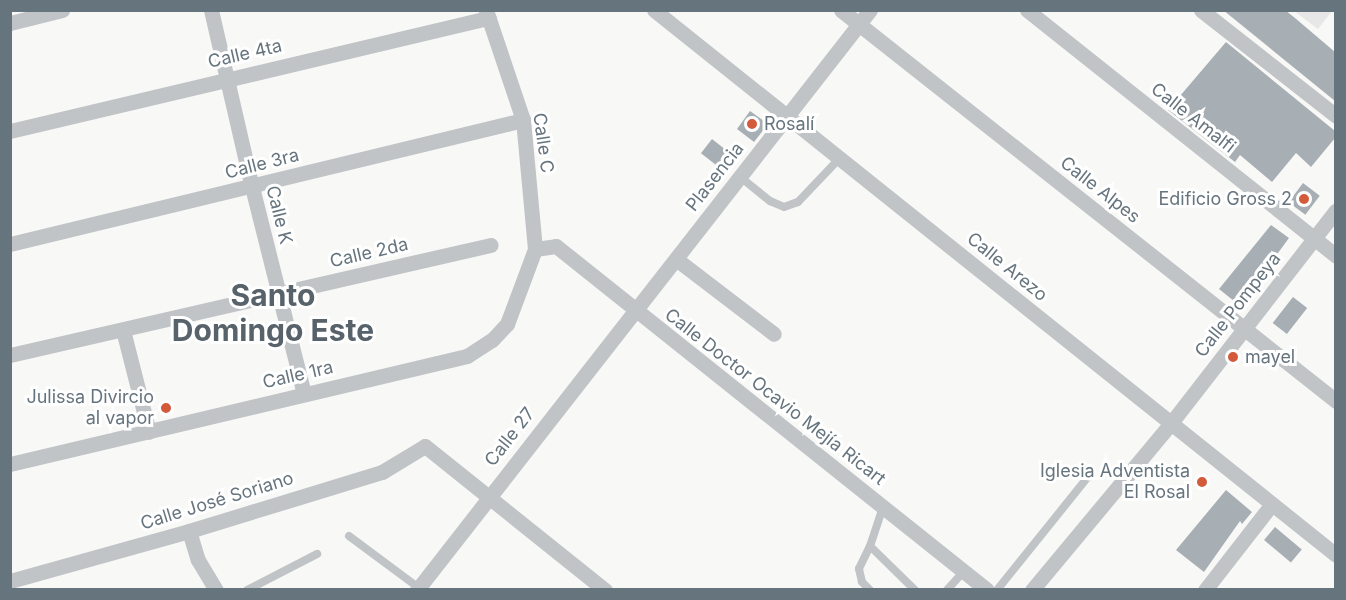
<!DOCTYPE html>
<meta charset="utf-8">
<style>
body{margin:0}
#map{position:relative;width:1346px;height:600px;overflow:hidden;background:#f8f8f6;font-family:Inter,sans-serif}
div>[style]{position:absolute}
.built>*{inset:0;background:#e6e7e6}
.building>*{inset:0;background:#a8afb4;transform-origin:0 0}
.service>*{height:8px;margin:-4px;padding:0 4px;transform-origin:4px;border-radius:4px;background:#c0c4c7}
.minor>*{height:15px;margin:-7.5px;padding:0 7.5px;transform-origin:7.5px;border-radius:7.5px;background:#c0c4c7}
.dots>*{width:16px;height:16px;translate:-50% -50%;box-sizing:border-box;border:3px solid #fff;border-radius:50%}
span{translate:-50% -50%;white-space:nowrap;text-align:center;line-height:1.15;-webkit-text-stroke:6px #fff;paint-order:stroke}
.street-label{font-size:18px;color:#66747e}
.poi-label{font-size:18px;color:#66747e}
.left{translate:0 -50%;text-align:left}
.right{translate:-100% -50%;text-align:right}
.town-label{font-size:30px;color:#57626a;font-weight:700}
.frame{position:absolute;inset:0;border:12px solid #66747e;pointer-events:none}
</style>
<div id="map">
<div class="built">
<i style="clip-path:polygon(1294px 11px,1332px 11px,1318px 29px)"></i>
</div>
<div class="building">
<i style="clip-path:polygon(1223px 10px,1285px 10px,1295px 18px,1335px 52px,1335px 101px)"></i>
<i style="clip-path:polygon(1226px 42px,1335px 131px,1335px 138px,1311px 167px,1296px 153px,1272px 182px,1240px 155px,1235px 162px,1168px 110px)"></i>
<i style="clip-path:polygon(750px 111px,764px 121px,765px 128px,754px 142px,737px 129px)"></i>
<i style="left:712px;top:139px;width:23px;height:18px;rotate:38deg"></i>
<i style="left:1303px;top:183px;width:21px;height:24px;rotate:37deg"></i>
<i style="clip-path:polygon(1271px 225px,1289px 238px,1267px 268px,1262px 265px,1234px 301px,1219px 289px)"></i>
<i style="left:1293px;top:297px;width:18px;height:33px;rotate:38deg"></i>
<i style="clip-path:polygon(1226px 490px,1252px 512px,1242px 524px,1240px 521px,1204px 572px,1176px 550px)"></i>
<i style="left:1275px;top:527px;width:35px;height:17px;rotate:40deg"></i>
</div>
<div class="service">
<i style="left:739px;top:176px;width:40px;rotate:39deg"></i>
<i style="left:770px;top:201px;width:15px;rotate:23deg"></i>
<i style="left:784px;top:207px;width:15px;rotate:-20deg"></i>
<i style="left:798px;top:202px;width:59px;rotate:-46.4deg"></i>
<i style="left:883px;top:507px;width:41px;rotate:108.4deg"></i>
<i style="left:870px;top:546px;width:63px;rotate:44.4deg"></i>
<i style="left:349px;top:536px;width:87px;rotate:36.6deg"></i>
<i style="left:870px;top:546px;width:25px;rotate:116deg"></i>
<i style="left:859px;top:569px;width:13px;rotate:77deg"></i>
<i style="left:862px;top:582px;width:11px;rotate:45deg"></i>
<i style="left:247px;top:590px;width:79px;rotate:-27.2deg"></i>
<i style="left:947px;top:590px;width:25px;rotate:-48deg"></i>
<i style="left:997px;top:590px;width:150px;rotate:-51.2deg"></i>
</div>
<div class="minor">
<i style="left:211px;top:10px;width:182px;rotate:77deg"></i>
<i style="left:252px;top:187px;width:213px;rotate:75.9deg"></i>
<i style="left:654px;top:10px;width:873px;rotate:38.63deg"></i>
<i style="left:841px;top:10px;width:631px;rotate:38.31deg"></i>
<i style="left:1027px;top:10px;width:395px;rotate:38.5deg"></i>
<i style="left:1201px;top:10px;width:172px;rotate:38.1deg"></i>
<i style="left:10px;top:23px;width:54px;rotate:-14deg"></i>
<i style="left:10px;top:131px;width:492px;rotate:-13.3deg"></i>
<i style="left:10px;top:244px;width:528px;rotate:-13.59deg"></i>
<i style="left:535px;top:249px;width:21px;rotate:-8deg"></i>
<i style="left:556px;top:246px;width:551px;rotate:38.59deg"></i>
<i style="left:676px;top:259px;width:123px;rotate:37.4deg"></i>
<i style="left:123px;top:330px;width:105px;rotate:75.7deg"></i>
<i style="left:10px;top:355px;width:493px;rotate:-12.9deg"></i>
<i style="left:10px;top:464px;width:470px;rotate:-13.3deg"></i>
<i style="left:467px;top:356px;width:30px;rotate:-33deg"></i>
<i style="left:492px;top:340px;width:22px;rotate:-47deg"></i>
<i style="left:507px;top:324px;width:80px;rotate:-69.5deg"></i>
<i style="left:535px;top:249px;width:130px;rotate:-95.3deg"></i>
<i style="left:523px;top:120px;width:116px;rotate:-108.6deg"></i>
<i style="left:189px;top:531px;width:30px;rotate:73deg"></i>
<i style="left:198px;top:560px;width:35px;rotate:59deg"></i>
<i style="left:10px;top:581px;width:186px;rotate:-15.6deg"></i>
<i style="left:189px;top:531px;width:202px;rotate:-17deg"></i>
<i style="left:382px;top:472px;width:50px;rotate:-31.2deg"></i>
<i style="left:425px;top:446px;width:231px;rotate:38.7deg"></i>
<i style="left:417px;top:590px;width:736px;rotate:-52.01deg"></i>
<i style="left:1032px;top:590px;width:217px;rotate:-50.2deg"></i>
<i style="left:1171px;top:423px;width:269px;rotate:-52.2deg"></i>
<i style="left:1205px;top:590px;width:109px;rotate:-52.1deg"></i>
</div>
<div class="dots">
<i style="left:752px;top:124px;background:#d35a3b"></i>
<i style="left:1304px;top:199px;background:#d35a3b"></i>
<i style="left:1233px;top:357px;background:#d35a3b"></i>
<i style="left:166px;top:408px;background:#d35a3b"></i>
<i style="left:1202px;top:482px;background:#d35a3b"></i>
</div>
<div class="street-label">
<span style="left:245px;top:54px;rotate:-13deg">Calle 4ta</span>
<span style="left:1193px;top:118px;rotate:38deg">Calle Amalfi</span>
<span style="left:543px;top:143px;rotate:82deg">Calle C</span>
<span style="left:262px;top:164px;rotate:-14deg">Calle 3ra</span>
<span style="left:715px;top:177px;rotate:-52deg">Plasencia</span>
<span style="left:1100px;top:190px;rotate:38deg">Calle Alpes</span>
<span style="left:279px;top:215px;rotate:76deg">Calle K</span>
<span style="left:369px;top:253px;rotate:-13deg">Calle 2da</span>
<span style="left:1007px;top:267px;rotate:39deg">Calle Arezo</span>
<span style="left:1238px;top:305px;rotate:-52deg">Calle Pompeya</span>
<span style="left:298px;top:375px;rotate:-13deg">Calle 1ra</span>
<span style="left:775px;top:397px;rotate:38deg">Calle Doctor Ocavio Mejía Ricart</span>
<span style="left:510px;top:437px;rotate:-52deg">Calle 27</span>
<span style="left:217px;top:501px;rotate:-17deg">Calle José Soriano</span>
</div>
<div class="poi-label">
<span class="left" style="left:764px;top:124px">Rosalí</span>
<span class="right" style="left:1292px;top:199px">Edificio Gross 2</span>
<span class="left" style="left:1245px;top:357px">mayel</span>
<span class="right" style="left:154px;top:408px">Julissa Divircio<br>al vapor</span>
<span class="right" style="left:1190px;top:482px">Iglesia Adventista<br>El Rosal</span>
</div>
<div class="town-label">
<span style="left:273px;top:312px">Santo<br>Domingo Este</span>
</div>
<div class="frame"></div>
</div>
